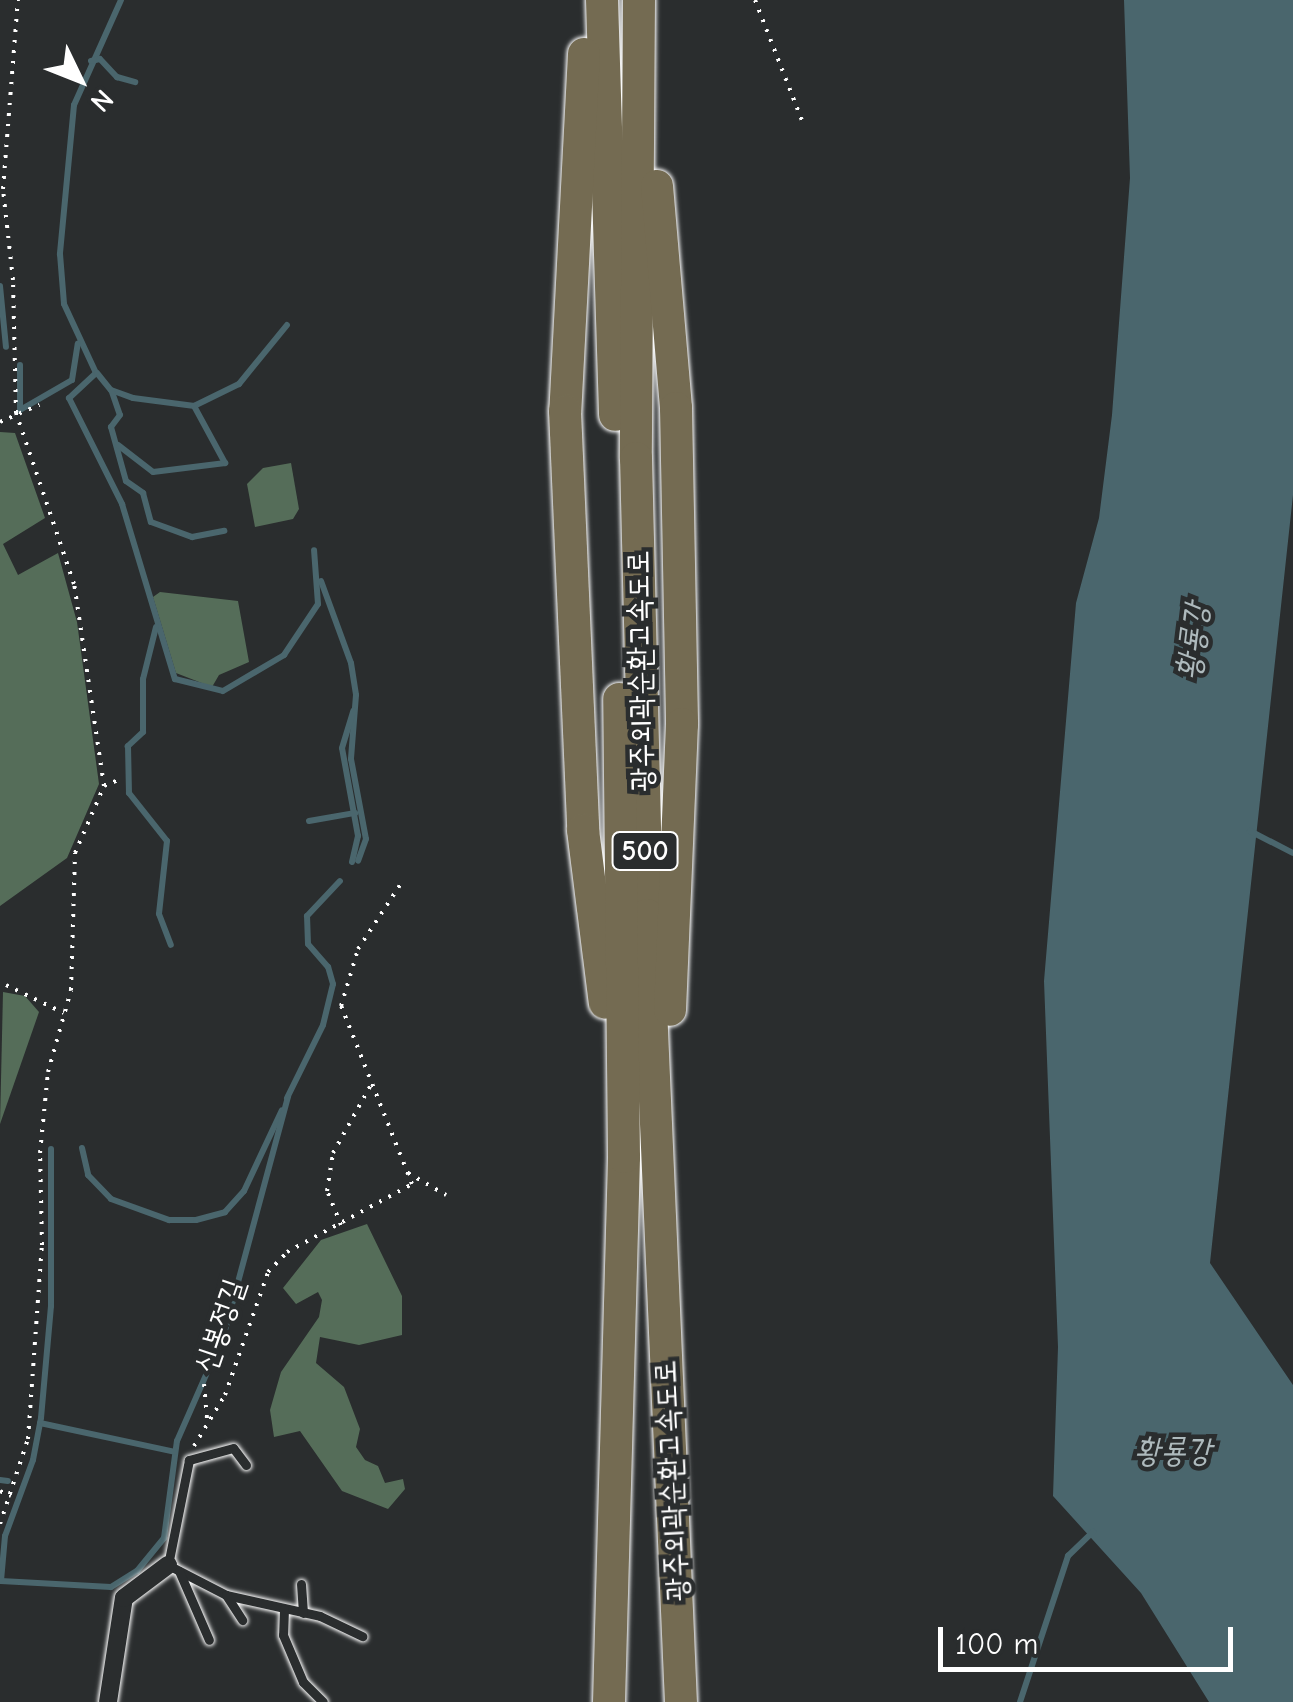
<!DOCTYPE html>
<meta charset="utf-8">
<style>
body{margin:0}
#map{position:relative;width:1293px;height:1702px;overflow:hidden;background:#2a2d2e;font-family:"Comic Neue","Poor Story",sans-serif}
div>[style]{position:absolute}
.green>*{inset:0;background:#556d59}
.water>*{inset:0;background:#4a666d}
.stream>*{height:6px;margin:-3px;padding:0 3px;transform-origin:3px;border-radius:3px;background:#4a666d}
.path>*{height:4px;margin-top:-2px;transform-origin:0;background:repeating-linear-gradient(90deg,#fff 0 2.5px,transparent 0 10.5px)}
.roads{filter:drop-shadow(0 0 2px #fff) drop-shadow(0 0 2px #fff)}
.lane>*{height:9px;margin:-4.5px;padding:0 4.5px;transform-origin:4.5px;border-radius:4.5px;background:#2a2d2e}
.street>*{height:18px;margin:-9px;padding:0 9px;transform-origin:9px;border-radius:9px;background:#2a2d2e}
.highway>*{height:32px;margin:-16px;padding:0 16px;transform-origin:16px;border-radius:16px;background:#746b52}
span{translate:-50% -50%;white-space:nowrap;text-align:center;line-height:1.15;-webkit-text-stroke:9px #2a2d2e;paint-order:stroke}
.shield-label span{padding:2px 8px;background:#2a2d2e;border:2px solid;border-radius:8px;-webkit-text-stroke-width:0}
.shield-label{font-size:28px;color:#fff;font-weight:700}
.street-label{font-size:30px;color:#fff}
.water-label{font-size:32px;color:#aebabd;font-style:italic}
.north{position:absolute;left:30px;top:30px;width:100px;height:100px;-webkit-text-stroke:8px #2a2d2e;paint-order:stroke;rotate:133deg;font-size:28px;font-weight:700;line-height:40px;text-align:center;color:#fff}
.north::after{content:'';display:block;margin:auto;width:35px;height:45px;background:#fff;clip-path:polygon(50% 0,100% 100%,50% 72%,0 100%)}
.scale{position:absolute;left:938px;top:1627px;width:295px;height:45px;box-sizing:border-box;border:5px solid #fff;border-top:0;padding-left:12px;font-size:30px;line-height:35px;white-space:nowrap;color:#fff;-webkit-text-stroke:8px #2a2d2e;paint-order:stroke}
</style>
<div id="map">
<div class="green">
<i style="clip-path:polygon(0 432px,15px 433px,45px 518px,3px 544px,18px 575px,58px 553px,77px 622px,99px 784px,67px 858px,0 906px)"></i>
<i style="clip-path:polygon(291px 463px,299px 509px,293px 519px,255px 527px,247px 484px,263px 468px)"></i>
<i style="clip-path:polygon(160px 592px,238px 601px,249px 662px,219px 675px,212px 687px,176px 673px,153px 597px)"></i>
<i style="clip-path:polygon(3px 992px,25px 996px,39px 1012px,0 1124px)"></i>
<i style="clip-path:polygon(367px 1224px,402px 1296px,402px 1335px,359px 1345px,320px 1337px,316px 1363px,344px 1387px,360px 1429px,356px 1447px,365px 1460px,378px 1466px,385px 1483px,403px 1479px,405px 1489px,388px 1509px,342px 1491px,300px 1431px,274px 1437px,270px 1410px,281px 1372px,319px 1317px,322px 1300px,318px 1292px,296px 1304px,283px 1288px,321px 1240px)"></i>
</div>
<div class="water">
<i style="clip-path:polygon(1124px 0,1293px 0,1293px 495px,1210px 1263px,1293px 1385px,1293px 1702px,1209px 1702px,1141px 1593px,1053px 1496px,1058px 1347px,1044px 981px,1076px 603px,1099px 518px,1112px 415px,1130px 178px)"></i>
</div>
<div class="stream">
<i style="left:121px;top:0;width:115px;rotate:114.1deg"></i>
<i style="left:74px;top:105px;width:150px;rotate:95.4deg"></i>
<i style="left:60px;top:254px;width:50px;rotate:85.4deg"></i>
<i style="left:64px;top:304px;width:76px;rotate:65.1deg"></i>
<i style="left:96px;top:373px;width:37px;rotate:137deg"></i>
<i style="left:69px;top:398px;width:119px;rotate:63.4deg"></i>
<i style="left:122px;top:504px;width:183px;rotate:73.2deg"></i>
<i style="left:175px;top:679px;width:49px;rotate:14deg"></i>
<i style="left:223px;top:691px;width:71px;rotate:-30.5deg"></i>
<i style="left:284px;top:655px;width:61px;rotate:-56.3deg"></i>
<i style="left:318px;top:604px;width:54px;rotate:-94.2deg"></i>
<i style="left:91px;top:61px;width:9px;rotate:-13deg"></i>
<i style="left:100px;top:59px;width:25px;rotate:47deg"></i>
<i style="left:117px;top:77px;width:19px;rotate:16deg"></i>
<i style="left:0;top:286px;width:61px;rotate:84.4deg"></i>
<i style="left:20px;top:365px;width:45px;rotate:90deg"></i>
<i style="left:20px;top:410px;width:60px;rotate:-30deg"></i>
<i style="left:72px;top:380px;width:37px;rotate:-81deg"></i>
<i style="left:97px;top:373px;width:22px;rotate:51deg"></i>
<i style="left:111px;top:390px;width:23px;rotate:20deg"></i>
<i style="left:133px;top:398px;width:62px;rotate:7.5deg"></i>
<i style="left:194px;top:406px;width:50px;rotate:-26.1deg"></i>
<i style="left:239px;top:384px;width:76px;rotate:-50.9deg"></i>
<i style="left:112px;top:392px;width:24px;rotate:71deg"></i>
<i style="left:120px;top:415px;width:15px;rotate:127deg"></i>
<i style="left:111px;top:427px;width:56px;rotate:74.5deg"></i>
<i style="left:126px;top:481px;width:21px;rotate:35deg"></i>
<i style="left:143px;top:493px;width:30px;rotate:75deg"></i>
<i style="left:151px;top:522px;width:44px;rotate:20.1deg"></i>
<i style="left:192px;top:537px;width:33px;rotate:-11deg"></i>
<i style="left:118px;top:445px;width:44px;rotate:37.6deg"></i>
<i style="left:153px;top:472px;width:73px;rotate:-7.1deg"></i>
<i style="left:225px;top:463px;width:65px;rotate:-118.5deg"></i>
<i style="left:321px;top:581px;width:87px;rotate:69.9deg"></i>
<i style="left:351px;top:663px;width:32px;rotate:81deg"></i>
<i style="left:356px;top:695px;width:64px;rotate:94.5deg"></i>
<i style="left:351px;top:759px;width:81px;rotate:79.4deg"></i>
<i style="left:366px;top:839px;width:23px;rotate:110deg"></i>
<i style="left:156px;top:627px;width:54px;rotate:104deg"></i>
<i style="left:143px;top:679px;width:53px;rotate:90deg"></i>
<i style="left:143px;top:732px;width:21px;rotate:137deg"></i>
<i style="left:128px;top:746px;width:47px;rotate:88.8deg"></i>
<i style="left:129px;top:793px;width:61px;rotate:51.6deg"></i>
<i style="left:167px;top:841px;width:73px;rotate:96.3deg"></i>
<i style="left:159px;top:914px;width:33px;rotate:69deg"></i>
<i style="left:309px;top:821px;width:47px;rotate:-9.9deg"></i>
<i style="left:1250px;top:831px;width:48px;rotate:27.1deg"></i>
<i style="left:352px;top:862px;width:27px;rotate:-77deg"></i>
<i style="left:358px;top:836px;width:89px;rotate:-100.3deg"></i>
<i style="left:342px;top:748px;width:39px;rotate:-73deg"></i>
<i style="left:287px;top:1098px;width:81px;rotate:-63.7deg"></i>
<i style="left:323px;top:1025px;width:42px;rotate:-76.3deg"></i>
<i style="left:333px;top:984px;width:18px;rotate:-106deg"></i>
<i style="left:328px;top:967px;width:30px;rotate:-131deg"></i>
<i style="left:308px;top:944px;width:28px;rotate:-92deg"></i>
<i style="left:307px;top:916px;width:48px;rotate:-46.7deg"></i>
<i style="left:82px;top:1148px;width:28px;rotate:77deg"></i>
<i style="left:88px;top:1175px;width:33px;rotate:46deg"></i>
<i style="left:111px;top:1199px;width:62px;rotate:19.9deg"></i>
<i style="left:169px;top:1220px;width:27px"></i>
<i style="left:196px;top:1220px;width:30px;rotate:-15deg"></i>
<i style="left:225px;top:1212px;width:28px;rotate:-48deg"></i>
<i style="left:244px;top:1191px;width:89px;rotate:-64.9deg"></i>
<i style="left:51px;top:1149px;width:157px;rotate:90deg"></i>
<i style="left:51px;top:1306px;width:112px;rotate:95.1deg"></i>
<i style="left:41px;top:1418px;width:43px;rotate:100.8deg"></i>
<i style="left:33px;top:1460px;width:81px;rotate:110.2deg"></i>
<i style="left:5px;top:1536px;width:45px;rotate:95.1deg"></i>
<i style="left:1px;top:1581px;width:110px;rotate:3.1deg"></i>
<i style="left:111px;top:1587px;width:31px;rotate:-32deg"></i>
<i style="left:137px;top:1571px;width:43px;rotate:-50.7deg"></i>
<i style="left:164px;top:1538px;width:98px;rotate:-82.4deg"></i>
<i style="left:177px;top:1441px;width:117px;rotate:-66.3deg"></i>
<i style="left:224px;top:1334px;width:246px;rotate:-74.9deg"></i>
<i style="left:40px;top:1423px;width:138px;rotate:12.1deg"></i>
<i style="left:0;top:1480px;width:8px;rotate:7deg"></i>
<i style="left:1020px;top:1702px;width:154px;rotate:-71.8deg"></i>
<i style="left:1068px;top:1556px;width:35px;rotate:-44deg"></i>
</div>
<div class="path">
<i style="left:755px;top:0;width:135px;rotate:68.7deg"></i>
<i style="left:0;top:422px;width:43px;rotate:-23.6deg"></i>
<i style="left:104px;top:786px;width:15px;rotate:-23deg"></i>
<i style="left:6px;top:985px;width:64px;rotate:25.8deg"></i>
<i style="left:408px;top:1173px;width:44px;rotate:30.1deg"></i>
<i style="left:341px;top:1225px;width:37px;rotate:-112deg"></i>
<i style="left:327px;top:1191px;width:38px;rotate:-81deg"></i>
<i style="left:333px;top:1153px;width:80px;rotate:-60.9deg"></i>
<i style="left:204px;top:1384px;width:37px;rotate:85deg"></i>
<i style="left:194px;top:1446px;width:60px;rotate:-58.7deg"></i>
<i style="left:225px;top:1395px;width:130px;rotate:-70.7deg"></i>
<i style="left:268px;top:1272px;width:28px;rotate:-46deg"></i>
<i style="left:287px;top:1252px;width:142px;rotate:-28.5deg"></i>
<i style="left:412px;top:1184px;width:192px;rotate:-111.7deg"></i>
<i style="left:341px;top:1006px;width:59px;rotate:-73.4deg"></i>
<i style="left:358px;top:949px;width:80px;rotate:-56.7deg"></i>
<i style="left:0;top:1491px;width:12px;rotate:24deg"></i>
<i style="left:0;top:1524px;width:89px;rotate:-71.8deg"></i>
<i style="left:28px;top:1439px;width:195px;rotate:-85.9deg"></i>
<i style="left:42px;top:1245px;width:92px;rotate:-91.2deg"></i>
<i style="left:40px;top:1153px;width:81px;rotate:-84.4deg"></i>
<i style="left:48px;top:1072px;width:85px;rotate:-74.3deg"></i>
<i style="left:71px;top:990px;width:137px;rotate:-88.3deg"></i>
<i style="left:75px;top:853px;width:73px;rotate:-66.6deg"></i>
<i style="left:104px;top:786px;width:204px;rotate:-98.4deg"></i>
<i style="left:74px;top:584px;width:181px;rotate:-108.7deg"></i>
<i style="left:16px;top:413px;width:133px;rotate:-91.3deg"></i>
<i style="left:13px;top:280px;width:92px;rotate:-96.3deg"></i>
<i style="left:3px;top:189px;width:190px;rotate:-85.5deg"></i>
</div>
<div class="roads">
<div class="lane">
<i style="left:246px;top:1465px;width:21px;rotate:-127deg"></i>
<i style="left:233px;top:1448px;width:46px;rotate:164.7deg"></i>
<i style="left:189px;top:1460px;width:107px;rotate:101.3deg"></i>
<i style="left:168px;top:1565px;width:65px;rotate:27.3deg"></i>
<i style="left:226px;top:1595px;width:96px;rotate:12.6deg"></i>
<i style="left:320px;top:1616px;width:47px;rotate:25.5deg"></i>
<i style="left:179px;top:1571px;width:75px;rotate:66.5deg"></i>
<i style="left:301px;top:1584px;width:29px;rotate:86deg"></i>
<i style="left:226px;top:1595px;width:30px;rotate:57deg"></i>
<i style="left:284px;top:1609px;width:26px;rotate:92deg"></i>
<i style="left:283px;top:1635px;width:51px;rotate:66.9deg"></i>
<i style="left:303px;top:1682px;width:28px;rotate:45deg"></i>
</div>
<div class="street">
<i style="left:108px;top:1702px;width:105px;rotate:-81.3deg"></i>
<i style="left:124px;top:1598px;width:55px;rotate:-36.9deg"></i>
</div>
<div class="highway">
<i style="left:602px;top:0;width:415px;rotate:88.2deg"></i>
<i style="left:639px;top:0;width:458px;rotate:90.4deg"></i>
<i style="left:636px;top:458px;width:457px;rotate:88.6deg"></i>
<i style="left:647px;top:915px;width:788px;rotate:87.53deg"></i>
<i style="left:584px;top:54px;width:358px;rotate:93deg"></i>
<i style="left:565px;top:411px;width:419px;rotate:87.5deg"></i>
<i style="left:583px;top:830px;width:174px;rotate:82.8deg"></i>
<i style="left:657px;top:186px;width:223px;rotate:85.1deg"></i>
<i style="left:676px;top:408px;width:316px;rotate:88.9deg"></i>
<i style="left:682px;top:724px;width:286px;rotate:92.4deg"></i>
<i style="left:609px;top:1702px;width:545px;rotate:-88.42deg"></i>
<i style="left:624px;top:1157px;width:458px;rotate:-90.6deg"></i>
</div>
</div>
<div class="shield-label">
<span style="left:645px;top:851px">500</span>
</div>
<div class="street-label">
<span style="left:641px;top:671px;rotate:-91deg">광주외곽순환고속도로</span>
<span style="left:220px;top:1326px;rotate:-71deg">신봉정길</span>
<span style="left:672px;top:1481px;rotate:-93deg">광주외곽순환고속도로</span>
</div>
<div class="water-label">
<span style="left:1193px;top:641px;rotate:-83deg">황룡강</span>
<span style="left:1173px;top:1451px">황룡강</span>
</div>
<div class="north">N</div>
<div class="scale">100 m</div>
</div>
